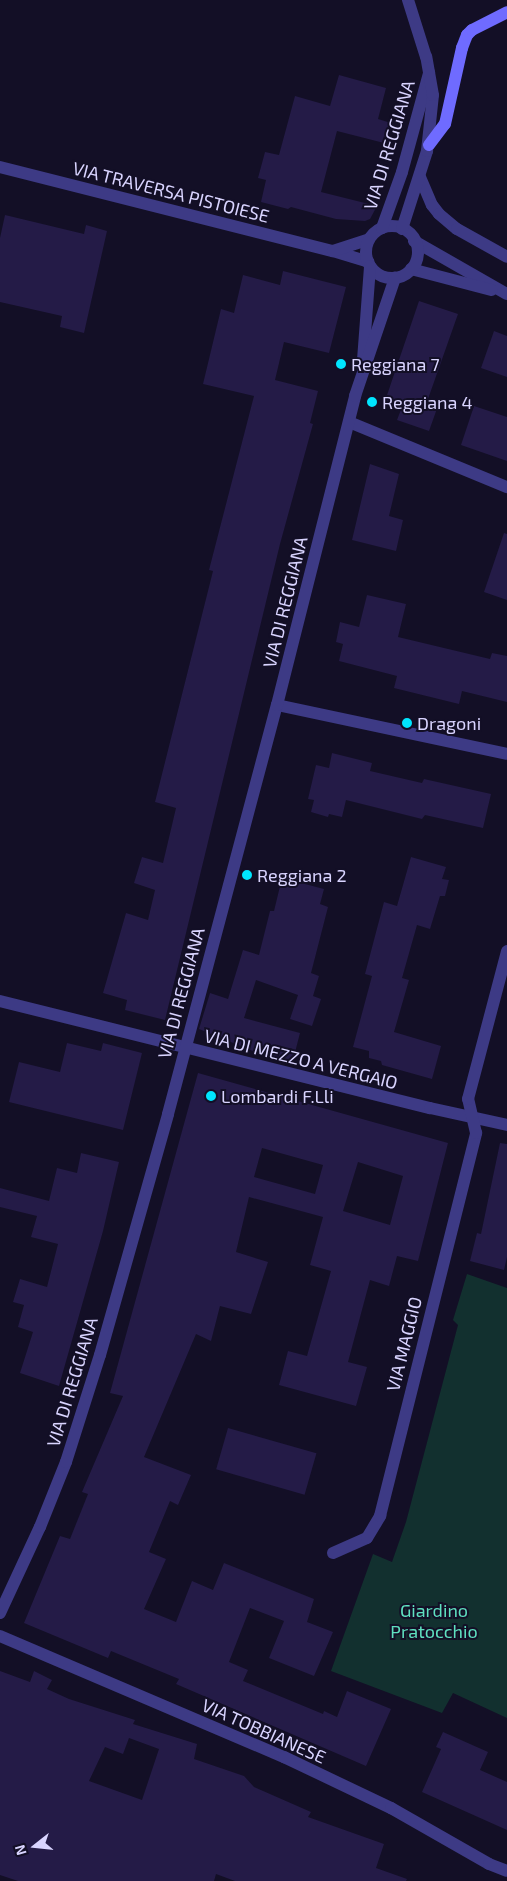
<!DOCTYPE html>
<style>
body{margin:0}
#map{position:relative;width:507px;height:1881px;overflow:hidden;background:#130f26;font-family:"Exo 2",sans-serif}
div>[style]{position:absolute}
.green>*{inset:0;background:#12302f}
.building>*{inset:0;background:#241b47;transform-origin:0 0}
.minor>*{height:12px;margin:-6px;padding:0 6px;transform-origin:6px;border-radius:6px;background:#3d3a85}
.tertiary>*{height:12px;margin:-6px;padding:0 6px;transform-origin:6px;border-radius:6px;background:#3d3a85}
.tertiary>.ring{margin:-6px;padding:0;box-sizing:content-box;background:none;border:12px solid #3d3a85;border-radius:50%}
.secondary>*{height:12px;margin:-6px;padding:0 6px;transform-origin:6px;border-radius:6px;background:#6f6bff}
.dots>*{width:14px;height:14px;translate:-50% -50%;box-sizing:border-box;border:2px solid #130f26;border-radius:50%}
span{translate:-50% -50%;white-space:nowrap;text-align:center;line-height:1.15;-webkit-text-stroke:4px #130f26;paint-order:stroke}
.street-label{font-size:18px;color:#d9d4ff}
.poi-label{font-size:18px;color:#d9d4ff}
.left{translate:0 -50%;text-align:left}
.park-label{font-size:18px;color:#5fe0c0}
.north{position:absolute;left:10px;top:1821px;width:50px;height:50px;-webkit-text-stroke:4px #130f26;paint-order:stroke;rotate:254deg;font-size:14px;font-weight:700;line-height:20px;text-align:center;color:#d9d4ff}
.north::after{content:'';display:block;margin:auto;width:18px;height:22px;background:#d9d4ff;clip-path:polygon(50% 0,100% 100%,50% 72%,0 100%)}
</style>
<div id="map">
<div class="green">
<i style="clip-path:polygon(467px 1274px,507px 1288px,507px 1718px,453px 1693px,442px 1713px,331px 1671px,373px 1554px,392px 1562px,406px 1522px,458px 1325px,453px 1320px)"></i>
</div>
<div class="building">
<i style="clip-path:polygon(339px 75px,386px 88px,378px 119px,391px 123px,384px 143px,337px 131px,321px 192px,377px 206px,370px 219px,365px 221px,336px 219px,291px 207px,288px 209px,261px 202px,266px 180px,258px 178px,265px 152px,279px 155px,295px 96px,330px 106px)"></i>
<i style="clip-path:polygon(5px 215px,84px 234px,86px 225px,107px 231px,84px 333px,60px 327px,62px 316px,0 302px,0 238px)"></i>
<i style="clip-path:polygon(283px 271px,346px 287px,329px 353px,284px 342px,275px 380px,318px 391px,310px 423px,313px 424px,280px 544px,165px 1020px,125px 1010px,127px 1000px,103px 993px,126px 913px,148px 920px,155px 890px,134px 883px,142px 857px,163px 863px,172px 825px,176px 808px,155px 802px,213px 571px,209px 570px,254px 396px,203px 384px,221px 309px,234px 313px,243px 275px,280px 285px)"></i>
<i style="clip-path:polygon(419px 301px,458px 314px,428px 399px,439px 403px,429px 431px,397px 420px,402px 407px,385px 401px)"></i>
<i style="clip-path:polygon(494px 331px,507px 336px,507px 377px,481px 368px)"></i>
<i style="clip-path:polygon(474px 406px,507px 417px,507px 461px,461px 445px)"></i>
<i style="clip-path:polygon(370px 464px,399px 474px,389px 516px,403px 520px,396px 551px,352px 540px)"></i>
<i style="clip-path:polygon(504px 533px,507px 534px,507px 600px,484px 592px)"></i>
<i style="clip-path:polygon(367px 595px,406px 604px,398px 637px,490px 659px,492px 653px,507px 656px,507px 702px,462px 691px,459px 704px,394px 688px,397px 676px,339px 661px,343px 644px,336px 642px,340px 622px,359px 627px)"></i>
<i style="clip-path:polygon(332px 753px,372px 763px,370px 771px,422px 783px,424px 779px,491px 794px,483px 828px,425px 815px,422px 819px,346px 800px,342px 817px,329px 814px,328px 817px,311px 812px,314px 800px,308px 799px,316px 765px,329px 768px)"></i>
<i style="clip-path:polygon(411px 857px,446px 867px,442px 879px,449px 880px,445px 896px,440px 896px,430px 929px,417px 925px,402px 978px,409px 980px,394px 1032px,441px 1046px,432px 1079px,382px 1065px,381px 1061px,369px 1058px,369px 1051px,353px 1047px,372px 976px,365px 974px,384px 902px,397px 906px)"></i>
<i style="clip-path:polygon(282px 878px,324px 889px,320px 904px,328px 907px,311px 973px,319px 976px,313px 996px,321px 999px,312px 1026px,290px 1019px,298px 995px,256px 980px,244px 1018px,300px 1033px,292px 1064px,263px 1055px,199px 1029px,210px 993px,228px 999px,243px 950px,259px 955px,270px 911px,274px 911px)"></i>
<i style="clip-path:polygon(67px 1043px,101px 1051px,103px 1043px,142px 1053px,123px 1130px,9px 1102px,19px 1062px,60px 1072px)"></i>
<i style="clip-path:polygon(evenodd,198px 1073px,448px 1143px,418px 1261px,397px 1256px,389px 1286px,370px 1280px,348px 1362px,367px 1367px,356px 1406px,279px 1385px,288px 1351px,307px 1356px,331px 1271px,310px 1265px,323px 1217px,249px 1197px,236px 1252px,268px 1262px,251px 1314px,220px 1306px,211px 1341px,196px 1334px,144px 1457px,191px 1475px,178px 1505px,170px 1501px,149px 1552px,166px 1559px,144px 1609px,176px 1622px,192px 1581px,213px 1590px,224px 1563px,314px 1599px,307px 1622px,333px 1632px,314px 1676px,269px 1658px,284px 1621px,250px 1608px,229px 1662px,248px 1670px,243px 1681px,323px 1714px,324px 1711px,337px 1717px,347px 1691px,391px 1709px,366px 1766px,176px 1684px,179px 1679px,111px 1651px,108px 1658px,24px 1623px,60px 1536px,70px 1539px,88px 1494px,82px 1492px,123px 1396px,110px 1393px,198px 1073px,262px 1148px,323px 1165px,315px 1194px,254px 1177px,262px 1148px,198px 1073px,358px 1162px,403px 1176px,390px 1225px,343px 1211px,358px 1162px)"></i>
<i style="clip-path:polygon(500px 1143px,507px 1144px,507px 1257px,504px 1270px,470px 1261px,477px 1233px,481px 1234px)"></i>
<i style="clip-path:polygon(81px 1153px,119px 1162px,103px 1231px,59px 1386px,20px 1373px,33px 1332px,18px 1327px,24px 1305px,13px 1302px,20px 1279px,47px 1287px,58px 1244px,31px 1237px,37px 1216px,0 1207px,0 1188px,49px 1201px,57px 1168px,77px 1173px)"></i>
<i style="left:228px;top:1428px;width:92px;height:43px;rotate:16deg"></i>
<i style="clip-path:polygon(evenodd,0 1671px,30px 1682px,34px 1671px,52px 1680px,47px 1689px,69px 1699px,135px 1720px,133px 1724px,197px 1744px,194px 1759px,244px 1776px,254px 1787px,311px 1812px,308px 1817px,384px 1844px,376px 1868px,407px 1879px,406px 1881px,235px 1881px,216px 1874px,214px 1881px,18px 1881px,0 1875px,0 1671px,129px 1738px,159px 1749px,142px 1800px,89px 1781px,105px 1747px,123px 1754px,129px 1738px)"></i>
<i style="clip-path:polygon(443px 1732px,488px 1752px,480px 1770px,507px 1782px,507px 1830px,422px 1792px,441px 1749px,436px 1747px)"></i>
</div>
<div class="minor">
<i style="left:0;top:167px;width:343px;rotate:14.2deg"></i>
<i style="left:333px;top:251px;width:37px;rotate:17deg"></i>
<i style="left:420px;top:177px;width:30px;rotate:67deg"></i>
<i style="left:432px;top:205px;width:11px;rotate:52deg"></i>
<i style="left:439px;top:214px;width:23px;rotate:40deg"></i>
<i style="left:457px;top:229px;width:57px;rotate:29.2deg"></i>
<i style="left:414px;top:241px;width:107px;rotate:29.7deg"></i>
<i style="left:333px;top:251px;width:38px;rotate:-18deg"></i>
<i style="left:411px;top:269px;width:83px;rotate:14.7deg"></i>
<i style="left:349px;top:422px;width:171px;rotate:22.4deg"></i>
<i style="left:277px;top:705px;width:235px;rotate:12deg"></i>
<i style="left:0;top:1001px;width:443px;rotate:14deg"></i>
<i style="left:430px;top:1108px;width:79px;rotate:12.4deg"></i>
<i style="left:333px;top:1553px;width:37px;rotate:-24deg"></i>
<i style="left:367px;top:1538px;width:26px;rotate:-59deg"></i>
<i style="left:380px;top:1516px;width:395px;rotate:-75.9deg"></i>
<i style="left:476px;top:1133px;width:35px;rotate:-103deg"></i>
<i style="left:468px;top:1099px;width:153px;rotate:-75.2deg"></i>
<i style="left:0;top:1636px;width:309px;rotate:23.1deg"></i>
<i style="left:284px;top:1757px;width:119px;rotate:25.5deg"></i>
<i style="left:391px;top:1808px;width:113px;rotate:29.7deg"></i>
<i style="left:489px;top:1864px;width:19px;rotate:21deg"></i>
</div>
<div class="tertiary">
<i class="ring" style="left:366px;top:226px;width:40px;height:40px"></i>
<i style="left:382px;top:228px;width:59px;rotate:-70.3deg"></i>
<i style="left:402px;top:172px;width:103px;rotate:-74.7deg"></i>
<i style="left:402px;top:229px;width:82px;rotate:-72.2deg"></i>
<i style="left:427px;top:151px;width:56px;rotate:-83.9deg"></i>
<i style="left:433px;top:95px;width:39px;rotate:-100deg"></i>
<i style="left:426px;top:57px;width:60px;rotate:-107.5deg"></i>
<i style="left:363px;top:360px;width:94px;rotate:-85.7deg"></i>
<i style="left:0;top:1613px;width:95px;rotate:-65.1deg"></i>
<i style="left:40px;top:1527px;width:70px;rotate:-68.2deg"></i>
<i style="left:66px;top:1462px;width:112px;rotate:-72.4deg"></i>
<i style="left:100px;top:1355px;width:250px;rotate:-74.2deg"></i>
<i style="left:168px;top:1114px;width:423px;rotate:-75.1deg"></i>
<i style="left:277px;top:705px;width:319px;rotate:-75.8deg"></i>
<i style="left:355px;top:396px;width:125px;rotate:-71.3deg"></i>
</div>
<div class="secondary">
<i style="left:429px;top:145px;width:26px;rotate:-53deg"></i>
<i style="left:445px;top:124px;width:78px;rotate:-77.4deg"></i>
<i style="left:462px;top:48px;width:14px;rotate:-69deg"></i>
<i style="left:467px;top:35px;width:7px;rotate:-45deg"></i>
<i style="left:472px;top:30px;width:39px;rotate:-27deg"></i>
</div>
<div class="dots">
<i style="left:341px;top:364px;background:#00e5ff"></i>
<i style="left:372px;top:402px;background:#00e5ff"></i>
<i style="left:407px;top:723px;background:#00e5ff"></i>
<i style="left:247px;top:875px;background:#00e5ff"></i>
<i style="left:211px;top:1096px;background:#00e5ff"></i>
</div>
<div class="street-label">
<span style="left:389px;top:145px;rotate:-73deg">VIA DI REGGIANA</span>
<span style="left:171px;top:192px;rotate:14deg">VIA TRAVERSA PISTOIESE</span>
<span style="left:285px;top:602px;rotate:-76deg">VIA DI REGGIANA</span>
<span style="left:181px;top:993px;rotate:-75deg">VIA DI REGGIANA</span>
<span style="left:301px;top:1059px;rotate:14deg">VIA DI MEZZO A VERGAIO</span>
<span style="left:404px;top:1344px;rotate:-76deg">VIA MAGGIO</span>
<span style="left:72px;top:1382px;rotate:-73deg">VIA DI REGGIANA</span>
<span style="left:264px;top:1731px;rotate:24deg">VIA TOBBIANESE</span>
</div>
<div class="poi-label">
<span class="left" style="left:351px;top:364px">Reggiana 7</span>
<span class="left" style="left:382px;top:402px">Reggiana 4</span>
<span class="left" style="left:417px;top:723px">Dragoni</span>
<span class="left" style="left:257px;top:875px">Reggiana 2</span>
<span class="left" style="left:221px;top:1096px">Lombardi F.Lli</span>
</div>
<div class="park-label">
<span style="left:434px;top:1621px">Giardino<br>Pratocchio</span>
</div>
<div class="north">N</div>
</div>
